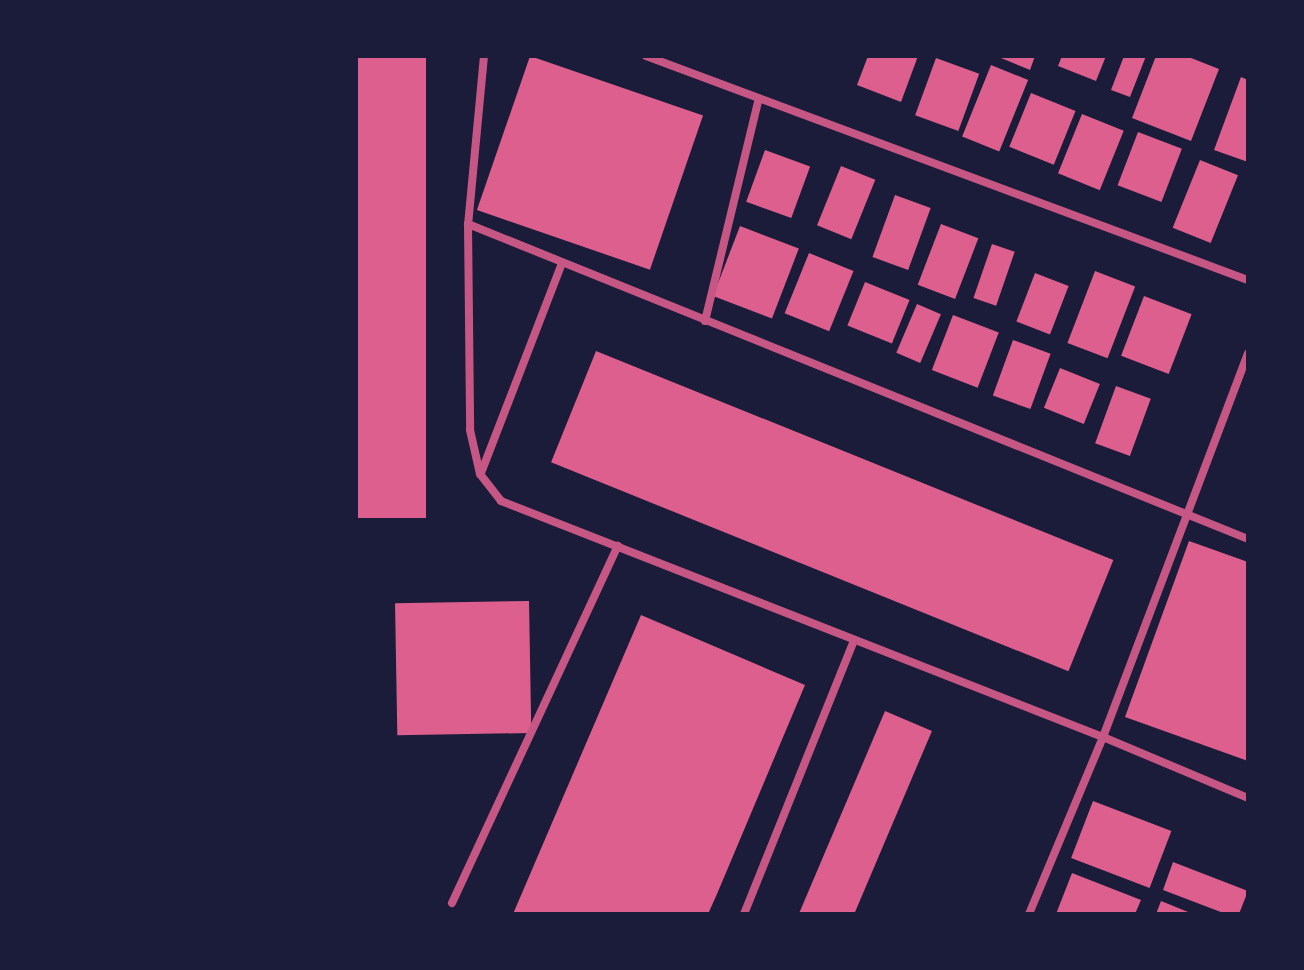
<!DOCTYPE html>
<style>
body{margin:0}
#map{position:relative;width:1304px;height:970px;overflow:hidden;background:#1b1b3a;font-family:Helvetica,sans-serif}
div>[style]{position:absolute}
.building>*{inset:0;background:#dd5f8e;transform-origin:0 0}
.minor>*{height:8px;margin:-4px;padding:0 4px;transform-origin:4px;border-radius:4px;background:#c65784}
span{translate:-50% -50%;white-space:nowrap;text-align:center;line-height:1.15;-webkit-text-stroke:8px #1b1b3a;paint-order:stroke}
.frame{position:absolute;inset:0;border:58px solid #1b1b3a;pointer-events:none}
</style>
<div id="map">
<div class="building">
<i style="left:358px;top:56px;width:68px;height:462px"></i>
<i style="left:530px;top:56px;width:183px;height:163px;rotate:19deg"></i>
<i style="clip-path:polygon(868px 56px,918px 56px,901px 102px,857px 85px)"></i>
<i style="clip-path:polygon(996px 56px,1035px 56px,1030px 70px)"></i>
<i style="clip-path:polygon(1062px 56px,1106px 56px,1096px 81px,1058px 66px)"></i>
<i style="clip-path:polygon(1124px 56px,1146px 56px,1130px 97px,1111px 90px)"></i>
<i style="clip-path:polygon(1156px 56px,1186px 56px,1219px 69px,1191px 141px,1132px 118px)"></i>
<i style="left:936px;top:58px;width:46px;height:61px;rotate:20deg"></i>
<i style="left:991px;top:65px;width:40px;height:77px;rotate:22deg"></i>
<i style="clip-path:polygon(1241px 77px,1248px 80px,1248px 162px,1214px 150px)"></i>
<i style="left:1031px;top:93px;width:48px;height:58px;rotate:22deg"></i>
<i style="left:1082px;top:114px;width:45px;height:64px;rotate:22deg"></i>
<i style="left:1138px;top:132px;width:47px;height:57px;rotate:21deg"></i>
<i style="left:765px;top:150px;width:48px;height:55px;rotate:20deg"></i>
<i style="left:1200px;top:160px;width:41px;height:73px;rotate:22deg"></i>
<i style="left:841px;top:166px;width:37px;height:64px;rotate:22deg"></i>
<i style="left:895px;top:195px;width:38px;height:66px;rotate:20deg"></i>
<i style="left:941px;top:224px;width:40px;height:65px;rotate:21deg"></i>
<i style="left:740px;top:226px;width:63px;height:75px;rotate:21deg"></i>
<i style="left:992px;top:244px;width:24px;height:57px;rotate:19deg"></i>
<i style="left:809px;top:253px;width:48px;height:65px;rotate:22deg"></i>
<i style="left:1095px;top:271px;width:43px;height:77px;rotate:21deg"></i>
<i style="left:1035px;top:273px;width:36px;height:52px;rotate:21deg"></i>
<i style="left:865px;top:282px;width:48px;height:47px;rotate:22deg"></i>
<i style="left:1144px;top:296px;width:51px;height:64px;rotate:21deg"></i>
<i style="left:917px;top:304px;width:26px;height:53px;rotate:23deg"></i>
<i style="left:953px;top:315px;width:49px;height:59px;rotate:21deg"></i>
<i style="left:1013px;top:340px;width:40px;height:59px;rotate:20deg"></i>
<i style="left:596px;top:351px;width:558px;height:120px;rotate:22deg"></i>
<i style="left:1060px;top:368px;width:43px;height:43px;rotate:22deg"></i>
<i style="left:1116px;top:386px;width:37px;height:61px;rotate:20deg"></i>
<i style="clip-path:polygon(1189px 541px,1248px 562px,1248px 761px,1125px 717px)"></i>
<i style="left:529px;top:601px;width:132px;height:134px;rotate:89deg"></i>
<i style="clip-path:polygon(641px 615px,805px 685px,717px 894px,708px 914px,513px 914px)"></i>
<i style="left:885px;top:711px;width:51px;height:219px;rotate:23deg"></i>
<i style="left:1093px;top:801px;width:84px;height:61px;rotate:21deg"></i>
<i style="clip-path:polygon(1173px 862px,1248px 891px,1239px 914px,1226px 914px,1163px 890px)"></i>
<i style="clip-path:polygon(1072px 873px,1141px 900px,1135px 914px,1056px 914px)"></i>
<i style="clip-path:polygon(1161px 901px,1193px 914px,1156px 914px)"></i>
</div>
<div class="minor">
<i style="left:484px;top:56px;width:169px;rotate:95.4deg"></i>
<i style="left:468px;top:224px;width:206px;rotate:89.4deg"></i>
<i style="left:470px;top:430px;width:45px;rotate:77.2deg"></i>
<i style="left:480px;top:474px;width:34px;rotate:52deg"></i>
<i style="left:501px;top:501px;width:647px;rotate:21.41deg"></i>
<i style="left:1103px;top:737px;width:157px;rotate:22.8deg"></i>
<i style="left:646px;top:56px;width:642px;rotate:20.41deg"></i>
<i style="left:468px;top:224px;width:841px;rotate:21.99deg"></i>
<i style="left:705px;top:321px;width:229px;rotate:-76.4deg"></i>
<i style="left:481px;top:473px;width:225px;rotate:-68.9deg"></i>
<i style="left:452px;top:903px;width:394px;rotate:-65.1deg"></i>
<i style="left:744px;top:914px;width:294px;rotate:-68.1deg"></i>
<i style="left:1029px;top:914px;width:192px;rotate:-67.3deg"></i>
<i style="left:1103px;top:737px;width:410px;rotate:-69.3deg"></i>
</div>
<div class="frame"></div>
</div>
